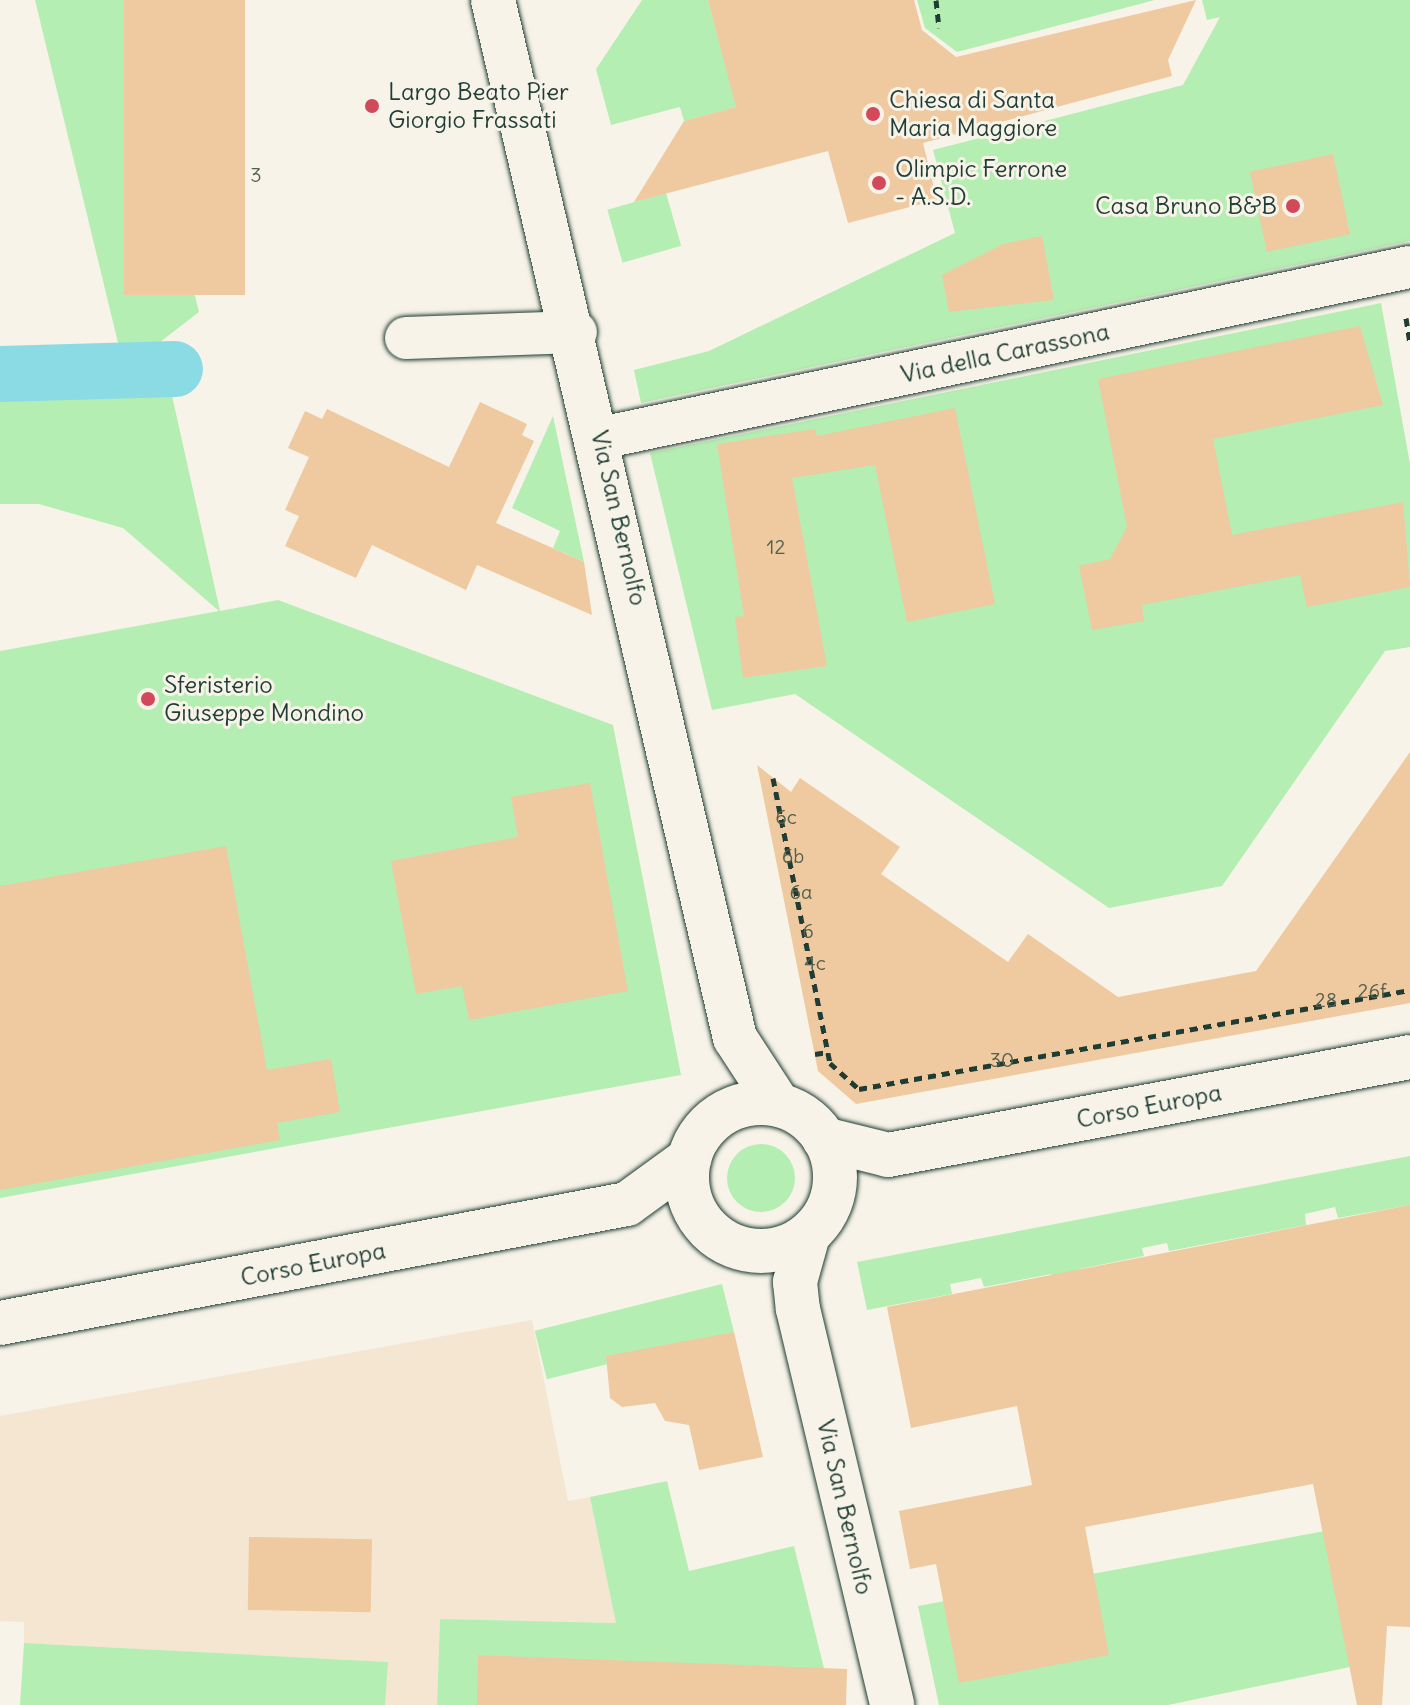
<!DOCTYPE html>
<style>
body{margin:0}
#map{position:relative;width:1410px;height:1705px;overflow:hidden;background:#f7f3e8;font-family:Delius,sans-serif}
div>[style]{position:absolute}
.built>*{inset:0;background:#f5e6d2}
.green>*{inset:0;background:#b5eeb2;transform-origin:0 0}
.round{border-radius:50%}
.canal>*{height:56px;margin:-28px;padding:0 28px;transform-origin:28px;border-radius:28px;background:#8adbe4}
.building>*{inset:0;background:#efc99f;transform-origin:0 0}
.path>*{height:5px;margin-top:-2.5px;transform-origin:0;background:repeating-linear-gradient(90deg,#1f3d34 0 8px,transparent 0 14px)}
.roads{filter:drop-shadow(0 0 2px #1f3d34) drop-shadow(0 0 2px #1f3d34)}
.minor>*{height:42px;margin:-21px;padding:0 21px;transform-origin:21px;border-radius:21px;background:#f7f3e8}
.tertiary>*{height:44px;margin:-22px;padding:0 22px;transform-origin:22px;border-radius:22px;background:#f7f3e8}
.tertiary>.ring{margin:-22px;padding:0;box-sizing:content-box;background:none;border:44px solid #f7f3e8;border-radius:50%}
.dots>*{width:22px;height:22px;translate:-50% -50%;box-sizing:border-box;border:4px solid #f7f3e8;border-radius:50%}
span{translate:-50% -50%;white-space:nowrap;text-align:center;line-height:1.15;-webkit-text-stroke:6px #f7f3e8;paint-order:stroke}
.number-label{font-size:20px;color:#53604f}
.number-label span{-webkit-text-stroke-width:0}
.poi-label{font-size:24px;color:#1f3d34}
.left{translate:0 -50%;text-align:left}
.right{translate:-100% -50%;text-align:right}
.street-label{font-size:24px;color:#1f3d34}
</style>
<div id="map">
<div class="built">
<i style="clip-path:polygon(532px 1320px,568px 1501px,590px 1497px,617px 1623px,440px 1619px,437px 1705px,385px 1705px,387px 1662px,24px 1643px,24px 1622px,0 1621px,0 1416px)"></i>
</div>
<div class="green">
<i style="clip-path:polygon(35px 0,124px 0,199px 312px,160px 342px,220px 611px,278px 600px,613px 725px,681px 1075px,0 1198px,0 651px,219px 611px,123px 528px,39px 504px,0 504px,0 347px,120px 351px)"></i>
<i style="clip-path:polygon(642px 0,708px 0,737px 107px,684px 121px,680px 107px,611px 125px,596px 69px)"></i>
<i style="clip-path:polygon(917px 0,1155px 0,957px 52px,925px 28px)"></i>
<i style="clip-path:polygon(1202px 0,1410px 0,1410px 241px,641px 403px,634px 370px,709px 351px,955px 233px,933px 150px,1183px 85px,1220px 17px,1207px 20px)"></i>
<i style="left:666px;top:193px;width:55px;height:61px;rotate:74deg"></i>
<i style="clip-path:polygon(1381px 303px,1410px 464px,1410px 647px,1385px 651px,1222px 886px,1109px 908px,795px 694px,712px 710px,650px 453px)"></i>
<i style="clip-path:polygon(553px 416px,584px 562px,553px 548px,560px 531px,512px 508px)"></i>
<i class="round" style="left:727px;top:1144px;width:68px;height:68px"></i>
<i style="clip-path:polygon(1410px 1156px,1410px 1217px,1405px 1206px,1338px 1218px,1335px 1207px,1305px 1214px,1306px 1225px,1169px 1251px,1167px 1243px,1142px 1248px,1144px 1256px,1080px 1269px,1054px 1287px,1051px 1274px,984px 1287px,981px 1278px,950px 1284px,952px 1294px,867px 1310px,857px 1262px)"></i>
<i style="left:722px;top:1284px;width:50px;height:193px;rotate:76deg"></i>
<i style="clip-path:polygon(667px 1481px,689px 1571px,794px 1546px,833px 1705px,437px 1705px,440px 1619px,616px 1623px,590px 1497px)"></i>
<i style="clip-path:polygon(1325px 1531px,1350px 1667px,1168px 1705px,939px 1705px,918px 1606px)"></i>
<i style="clip-path:polygon(24px 1643px,388px 1662px,385px 1705px,20px 1705px)"></i>
</div>
<div class="canal">
<i style="left:0;top:374px;width:175px;rotate:-1.6deg"></i>
</div>
<div class="building">
<i style="left:124px;top:0;width:121px;height:295px"></i>
<i style="clip-path:polygon(708px 0,914px 0,922px 30px,956px 57px,1196px 0,1168px 60px,1172px 76px,923px 143px,937px 200px,848px 223px,828px 151px,634px 202px,684px 121px,736px 107px)"></i>
<i style="left:1333px;top:154px;width:82px;height:85px;rotate:78deg"></i>
<i style="clip-path:polygon(1042px 236px,1054px 300px,949px 312px,942px 275px,1003px 244px)"></i>
<i style="clip-path:polygon(1360px 326px,1383px 405px,1213px 439px,1232px 535px,1403px 502px,1410px 587px,1307px 607px,1300px 575px,1142px 605px,1144px 621px,1092px 630px,1079px 566px,1110px 559px,1127px 527px,1098px 379px)"></i>
<i style="clip-path:polygon(480px 402px,527px 424px,522px 435px,534px 441px,496px 523px,584px 562px,592px 615px,477px 565px,466px 590px,372px 545px,356px 578px,285px 546px,299px 516px,285px 510px,309px 457px,288px 448px,305px 411px,322px 419px,327px 409px,449px 467px)"></i>
<i style="clip-path:polygon(955px 408px,995px 604px,907px 622px,875px 465px,792px 478px,827px 666px,743px 678px,735px 617px,744px 616px,717px 444px,815px 429px,817px 436px)"></i>
<i style="clip-path:polygon(1410px 752px,1410px 1003px,856px 1104px,818px 1071px,757px 765px,791px 792px,800px 778px,900px 847px,881px 874px,1008px 962px,1028px 934px,1118px 997px,1256px 971px)"></i>
<i style="clip-path:polygon(590px 783px,628px 991px,469px 1020px,462px 986px,416px 994px,391px 861px,518px 837px,511px 797px)"></i>
<i style="clip-path:polygon(226px 846px,267px 1070px,331px 1059px,340px 1112px,277px 1123px,280px 1140px,0 1190px,0 886px)"></i>
<i style="clip-path:polygon(1410px 1205px,1410px 1627px,1387px 1626px,1382px 1705px,1357px 1705px,1313px 1484px,1085px 1527px,1109px 1655px,959px 1683px,936px 1564px,910px 1569px,899px 1511px,1032px 1485px,1017px 1406px,911px 1428px,887px 1307px)"></i>
<i style="clip-path:polygon(734px 1332px,763px 1457px,699px 1470px,689px 1425px,665px 1421px,655px 1403px,622px 1407px,610px 1398px,606px 1356px)"></i>
<i style="left:249px;top:1537px;width:123px;height:73px;rotate:1deg"></i>
<i style="clip-path:polygon(478px 1655px,847px 1669px,846px 1705px,477px 1705px)"></i>
</div>
<div class="path">
<i style="left:936px;top:0;width:28px;rotate:84deg"></i>
<i style="left:1406px;top:318px;width:24px;rotate:81deg"></i>
<i style="left:773px;top:778px;width:291px;rotate:78.7deg"></i>
<i style="left:830px;top:1063px;width:39px;rotate:42deg"></i>
<i style="left:859px;top:1089px;width:560px;rotate:-10.19deg"></i>
<i style="left:815px;top:1054px;width:13px;rotate:-9deg"></i>
</div>
<div class="roads">
<div class="minor">
<i style="left:406px;top:338px;width:170px;rotate:-2deg"></i>
<i style="left:601px;top:438px;width:827px;rotate:-11.94deg"></i>
</div>
<div class="tertiary">
<i style="left:493px;top:0;width:1066px;rotate:76.88deg"></i>
<i style="left:735px;top:1038px;width:79px;rotate:56.9deg"></i>
<i class="ring" style="left:687px;top:1103px;width:104px;height:104px"></i>
<i style="left:824px;top:1139px;width:66px;rotate:14deg"></i>
<i style="left:888px;top:1155px;width:531px;rotate:-10.63deg"></i>
<i style="left:808px;top:1235px;width:49px;rotate:105.5deg"></i>
<i style="left:795px;top:1282px;width:27px;rotate:84deg"></i>
<i style="left:798px;top:1309px;width:407px;rotate:76.6deg"></i>
<i style="left:0;top:1323px;width:638px;rotate:-10.75deg"></i>
<i style="left:627px;top:1204px;width:77px;rotate:-36deg"></i>
</div>
</div>
<div class="dots">
<i style="left:372px;top:106px;background:#d1495b"></i>
<i style="left:873px;top:114px;background:#d1495b"></i>
<i style="left:879px;top:183px;background:#d1495b"></i>
<i style="left:1293px;top:206px;background:#d1495b"></i>
<i style="left:148px;top:699px;background:#d1495b"></i>
</div>
<div class="number-label">
<span style="left:256px;top:174px">3</span>
<span style="left:776px;top:546px">12</span>
<span style="left:786px;top:816px">6c</span>
<span style="left:793px;top:855px">6b</span>
<span style="left:801px;top:891px">6a</span>
<span style="left:808px;top:930px">6</span>
<span style="left:815px;top:962px">4c</span>
<span style="left:1372px;top:990px">26f</span>
<span style="left:1326px;top:999px">28</span>
<span style="left:1002px;top:1059px">30</span>
</div>
<div class="poi-label">
<span class="left" style="left:388px;top:106px">Largo Beato Pier<br>Giorgio Frassati</span>
<span class="left" style="left:889px;top:114px">Chiesa di Santa<br>Maria Maggiore</span>
<span class="left" style="left:895px;top:183px">Olimpic Ferrone<br>- A.S.D.</span>
<span class="right" style="left:1277px;top:206px">Casa Bruno B&amp;B</span>
<span class="left" style="left:164px;top:699px">Sferisterio<br>Giuseppe Mondino</span>
</div>
<div class="street-label">
<span style="left:1005px;top:353px;rotate:-12deg">Via della Carassona</span>
<span style="left:619px;top:518px;rotate:77deg">Via San Bernolfo</span>
<span style="left:1149px;top:1106px;rotate:-11deg">Corso Europa</span>
<span style="left:313px;top:1264px;rotate:-11deg">Corso Europa</span>
<span style="left:845px;top:1507px;rotate:77deg">Via San Bernolfo</span>
</div>
</div>
